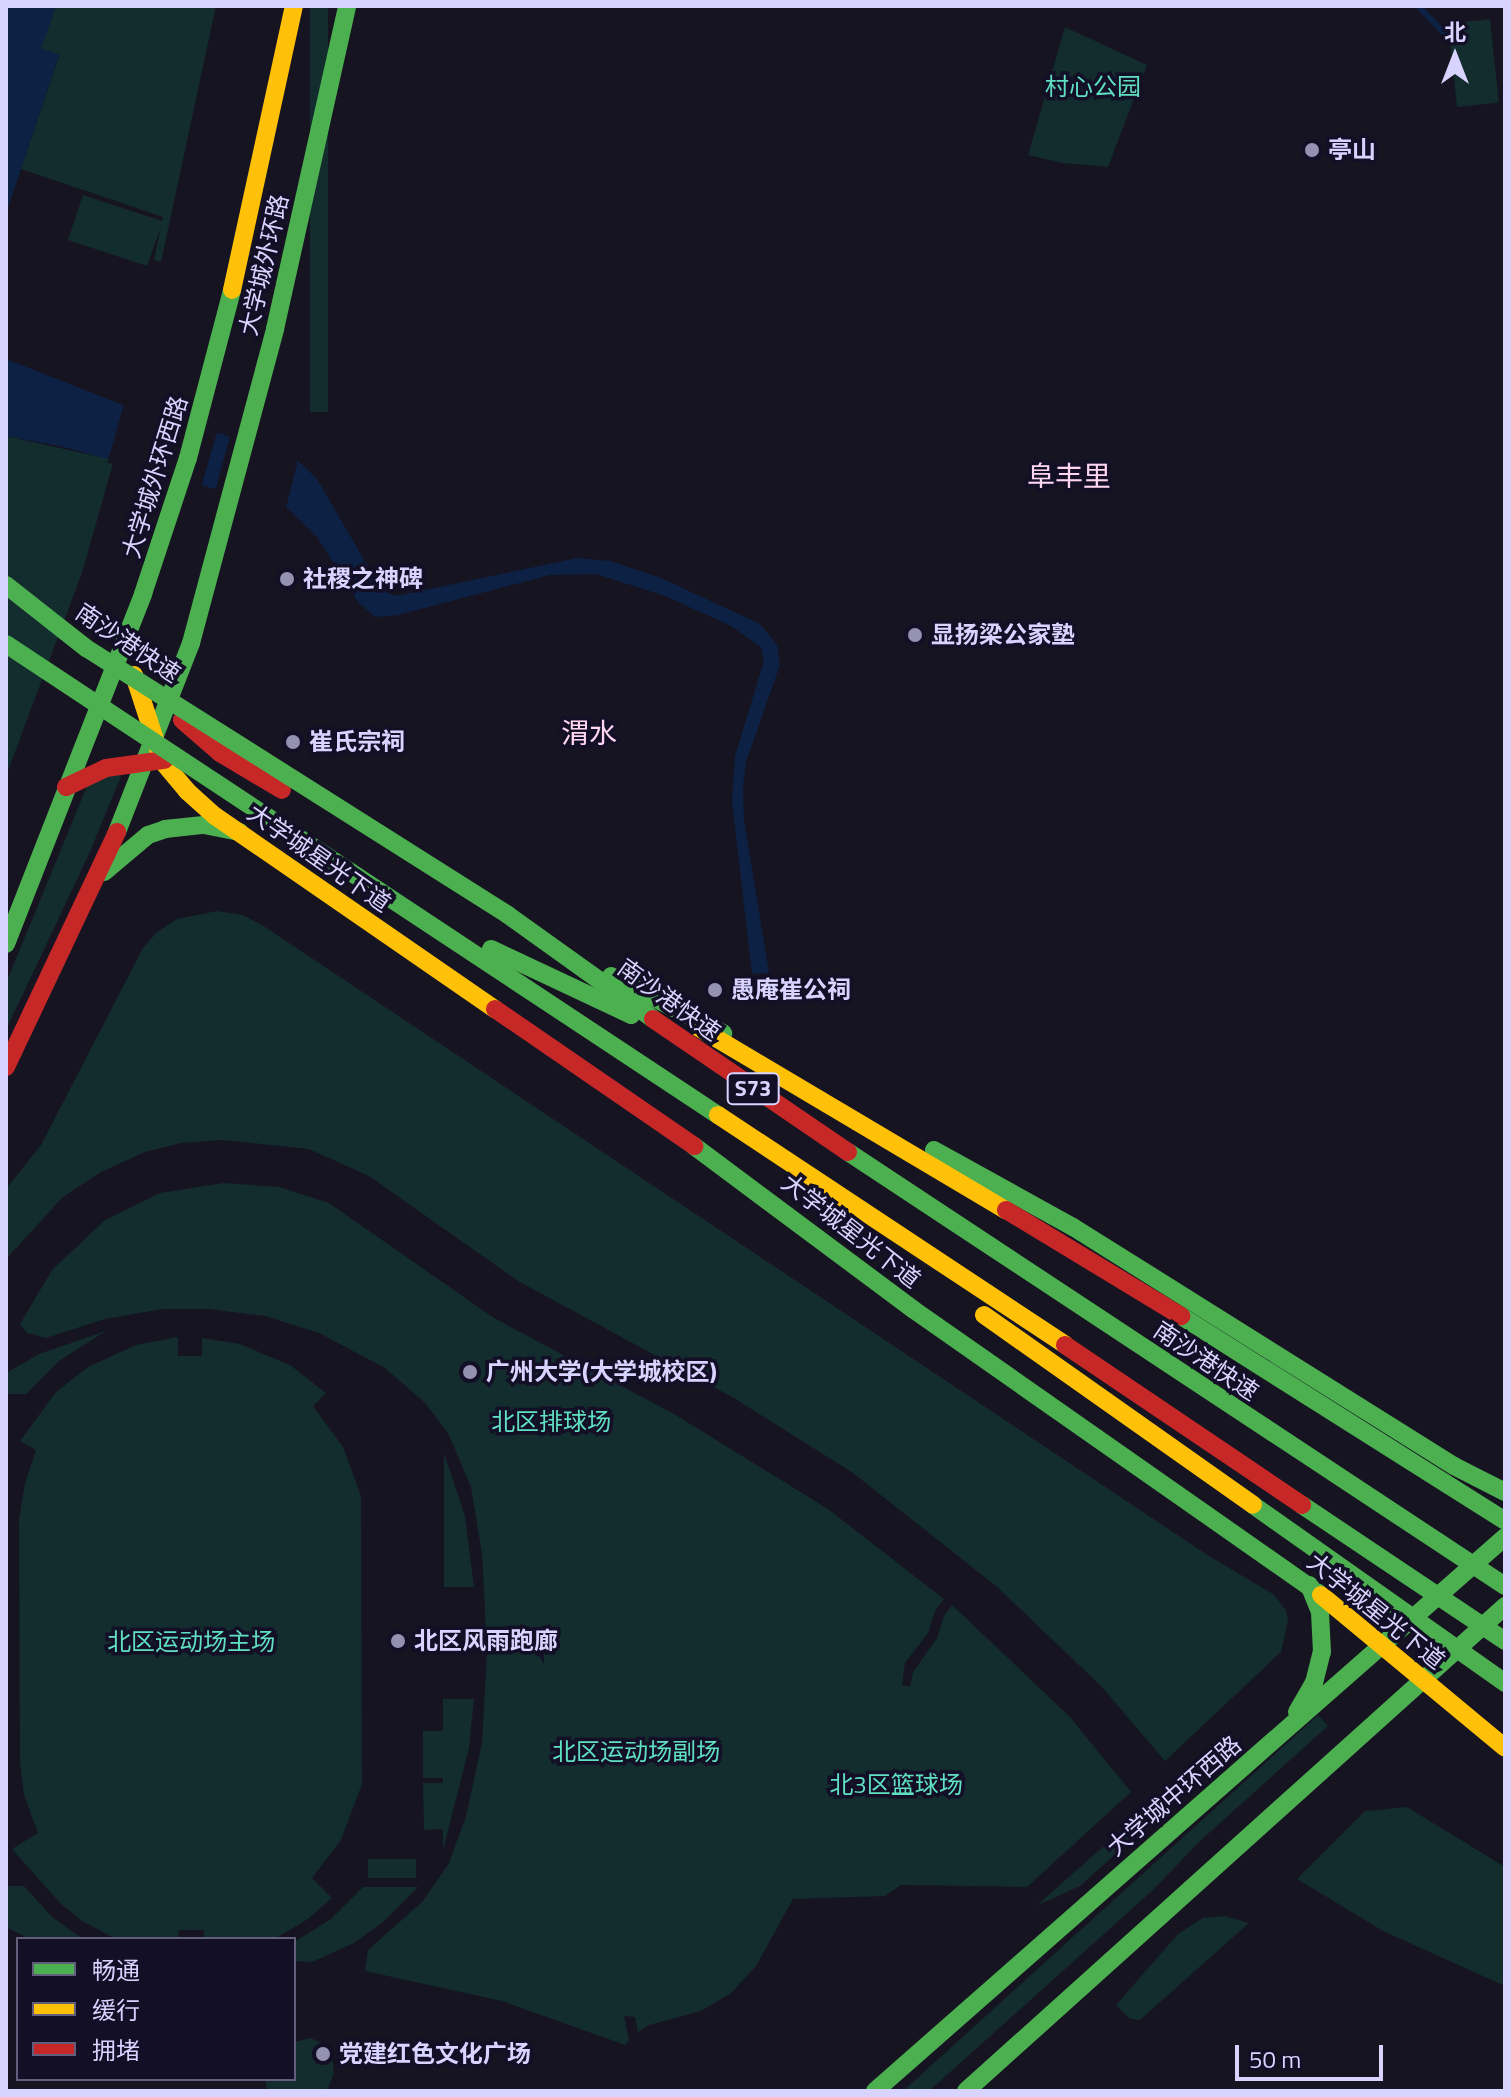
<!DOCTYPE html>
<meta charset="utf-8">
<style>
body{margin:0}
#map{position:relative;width:1511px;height:2097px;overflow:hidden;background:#161421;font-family:"Titillium Web","Noto Sans SC",sans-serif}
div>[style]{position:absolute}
.green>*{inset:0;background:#132c2d;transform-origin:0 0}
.water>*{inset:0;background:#0d2144}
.pier>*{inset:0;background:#161421;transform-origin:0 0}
.stream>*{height:6px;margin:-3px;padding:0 3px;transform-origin:3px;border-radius:3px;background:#0d2144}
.fast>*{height:18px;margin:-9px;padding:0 9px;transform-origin:9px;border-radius:9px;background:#4caf50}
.slow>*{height:18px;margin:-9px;padding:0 9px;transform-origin:9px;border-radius:9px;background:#ffc107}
.jam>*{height:18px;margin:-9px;padding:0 9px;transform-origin:9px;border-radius:9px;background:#c62828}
.fast-bridge>*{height:18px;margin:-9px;padding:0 9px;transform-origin:9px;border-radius:9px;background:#4caf50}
.slow-bridge>*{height:18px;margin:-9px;padding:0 9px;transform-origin:9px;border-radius:9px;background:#ffc107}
.jam-bridge>*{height:18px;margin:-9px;padding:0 9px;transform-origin:9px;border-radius:9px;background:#c62828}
.dots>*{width:22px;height:22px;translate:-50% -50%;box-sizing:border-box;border:4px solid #130f26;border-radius:50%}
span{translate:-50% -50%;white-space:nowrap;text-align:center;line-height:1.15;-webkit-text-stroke:7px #130f26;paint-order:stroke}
.shield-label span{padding:2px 6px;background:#130f26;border:2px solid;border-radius:6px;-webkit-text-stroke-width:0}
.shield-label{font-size:22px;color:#d9d4ff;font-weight:700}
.park-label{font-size:24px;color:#5fe0c0}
.poi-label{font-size:24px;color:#d9d4ff;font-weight:700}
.left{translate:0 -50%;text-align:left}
.street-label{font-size:24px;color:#d9d4ff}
.quarter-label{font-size:28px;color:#ffd6f0}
.frame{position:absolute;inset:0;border:8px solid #d9d4ff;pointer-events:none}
.legend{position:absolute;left:16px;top:1937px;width:280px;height:144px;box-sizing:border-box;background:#130f26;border:2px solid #625e7d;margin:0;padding:10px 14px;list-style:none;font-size:24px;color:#d9d4ff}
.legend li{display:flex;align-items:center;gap:16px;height:40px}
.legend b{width:40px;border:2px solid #625e7d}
.north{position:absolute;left:1415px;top:16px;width:80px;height:80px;-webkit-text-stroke:6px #130f26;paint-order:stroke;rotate:0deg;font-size:22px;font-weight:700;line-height:32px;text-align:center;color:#d9d4ff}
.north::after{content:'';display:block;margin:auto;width:28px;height:36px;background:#d9d4ff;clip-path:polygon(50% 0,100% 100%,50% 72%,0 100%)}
.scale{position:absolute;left:1235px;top:2045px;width:148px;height:36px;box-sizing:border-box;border:4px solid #d9d4ff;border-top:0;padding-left:10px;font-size:24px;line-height:28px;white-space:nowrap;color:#d9d4ff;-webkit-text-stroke:6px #130f26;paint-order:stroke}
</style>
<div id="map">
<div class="green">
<i style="clip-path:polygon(56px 6px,216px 6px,161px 262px,154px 260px,161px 227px,147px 266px,68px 240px,83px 195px,162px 221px,163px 217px,21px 169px,59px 56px,40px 49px)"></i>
<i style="left:310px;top:6px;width:18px;height:406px"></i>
<i style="left:1490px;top:19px;width:84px;height:42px;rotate:84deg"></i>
<i style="clip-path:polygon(1065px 27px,1147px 65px,1108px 167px,1062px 163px,1028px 155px)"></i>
<i style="clip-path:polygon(6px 436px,114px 460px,82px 573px,6px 776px)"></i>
<i style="clip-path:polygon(126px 764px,90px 852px,6px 1030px,6px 983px,92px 774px)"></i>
<i style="clip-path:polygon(217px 911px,243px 915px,265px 927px,1209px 1556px,1273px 1594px,1286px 1610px,1288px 1621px,1281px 1652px,1165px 1761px,1101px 1686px,996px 1586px,853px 1473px,734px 1398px,518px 1281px,369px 1176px,309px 1149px,223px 1140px,181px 1143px,145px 1152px,101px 1172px,63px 1197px,6px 1259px,6px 1189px,41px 1145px,143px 948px,156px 933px,177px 919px)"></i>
<i style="clip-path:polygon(224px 1183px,279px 1187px,329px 1203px,494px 1318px,674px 1414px,828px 1509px,944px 1599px,935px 1611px,928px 1633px,905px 1663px,902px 1686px,910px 1686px,913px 1672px,937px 1638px,944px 1616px,952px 1605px,1069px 1716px,1131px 1792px,1027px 1887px,901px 1885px,885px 1896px,793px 1899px,756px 1966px,731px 1993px,701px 2011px,649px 2025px,638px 2032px,635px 2017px,624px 2016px,629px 2040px,625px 2045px,502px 2001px,365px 1971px,368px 1950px,423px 1901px,449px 1863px,466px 1816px,482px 1743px,487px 1651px,482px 1554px,471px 1487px,448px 1433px,425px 1403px,385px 1368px,319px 1333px,265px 1316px,208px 1309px,163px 1309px,105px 1319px,46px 1338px,27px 1333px,20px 1324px,52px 1270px,105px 1220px,160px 1193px)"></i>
<i style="clip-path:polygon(106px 1331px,59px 1361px,26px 1394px,6px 1394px,6px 1373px,39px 1354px)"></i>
<i style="clip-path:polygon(178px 1337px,178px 1356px,202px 1356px,202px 1338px,240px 1344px,290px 1365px,326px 1393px,313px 1406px,343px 1447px,361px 1496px,362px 1784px,341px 1840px,312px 1878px,332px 1898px,308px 1919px,274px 1939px,204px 1939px,204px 1930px,179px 1930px,178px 1939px,116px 1939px,82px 1921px,60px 1903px,12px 1849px,38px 1833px,24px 1795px,20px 1762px,19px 1520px,25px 1483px,36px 1450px,20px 1441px,56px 1392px,88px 1367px,136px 1345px)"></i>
<i style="clip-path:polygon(444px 1453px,465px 1516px,474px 1587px,444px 1587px)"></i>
<i style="clip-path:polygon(443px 1699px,474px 1699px,469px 1748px,443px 1850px,443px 1829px,424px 1830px,423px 1783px,443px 1783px,443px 1778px,423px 1778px,423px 1731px,443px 1731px)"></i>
<i style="clip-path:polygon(1318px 1715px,1328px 1726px,1200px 1841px,1153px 1890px,929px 2091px,903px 2091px)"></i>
<i style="clip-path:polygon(1407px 1807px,1505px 1867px,1505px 1986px,1383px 1931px,1297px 1879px,1365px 1811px)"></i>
<i style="clip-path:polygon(1147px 1808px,1142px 1830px,1080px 1886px,1036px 1906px)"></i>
<i style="left:368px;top:1859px;width:48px;height:19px"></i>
<i style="clip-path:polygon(6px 1886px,24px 1886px,52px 1917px,83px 1939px,30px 1939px,6px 1927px)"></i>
<i style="clip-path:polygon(363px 1887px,418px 1887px,382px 1923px,354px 1943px,312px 1962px,294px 1961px,294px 1942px,331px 1919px)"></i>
<i style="clip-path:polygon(1225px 1916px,1249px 1923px,1140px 2020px,1130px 2019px,1116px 2005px,1178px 1934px,1203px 1918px)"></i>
<i style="clip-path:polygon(311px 2038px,324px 2044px,332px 2056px,334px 2073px,327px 2091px,267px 2091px,265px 2079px,294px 2079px,294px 2042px)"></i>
</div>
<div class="water">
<i style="clip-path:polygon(6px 6px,56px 6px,41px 48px,59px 55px,6px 214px)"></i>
<i style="clip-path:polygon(6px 359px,123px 405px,292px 455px,317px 479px,377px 582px,387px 592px,396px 596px,578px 558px,610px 561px,661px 578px,760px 624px,777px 645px,780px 665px,746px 762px,743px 786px,744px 820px,769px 973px,752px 974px,732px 801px,735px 756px,764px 661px,761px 647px,731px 626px,665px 596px,596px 574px,550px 575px,398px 615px,375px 617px,358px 602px,317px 537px,288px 509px,64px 447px,6px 436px)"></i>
</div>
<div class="pier">
<i style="left:125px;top:401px;width:97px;height:64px;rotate:16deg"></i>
<i style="clip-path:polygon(231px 432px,281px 446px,299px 455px,285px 512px,215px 492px)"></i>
</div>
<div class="stream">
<i style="left:1418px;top:6px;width:43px;rotate:45.9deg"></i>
</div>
<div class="fast">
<i style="left:117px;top:832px;width:203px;rotate:-68.6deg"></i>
<i style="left:191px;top:643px;width:325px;rotate:-75deg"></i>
<i style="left:275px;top:329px;width:331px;rotate:-77.4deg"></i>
<i style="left:104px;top:872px;width:57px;rotate:-40.1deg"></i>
<i style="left:148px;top:835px;width:18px;rotate:-19deg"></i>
<i style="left:165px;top:829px;width:39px;rotate:-6deg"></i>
<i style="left:204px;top:825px;width:36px;rotate:11deg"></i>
<i style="left:6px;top:944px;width:376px;rotate:-68.6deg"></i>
<i style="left:143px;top:594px;width:143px;rotate:-71.7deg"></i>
<i style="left:188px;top:458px;width:174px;rotate:-75.3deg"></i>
<i style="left:491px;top:949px;width:155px;rotate:25.2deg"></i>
<i style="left:611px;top:976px;width:126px;rotate:27deg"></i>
<i style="left:694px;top:1146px;width:274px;rotate:36.7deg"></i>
<i style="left:914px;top:1310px;width:497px;rotate:35deg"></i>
<i style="left:934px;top:1150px;width:159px;rotate:29deg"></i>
<i style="left:1073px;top:1227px;width:450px;rotate:32.1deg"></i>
<i style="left:1454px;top:1466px;width:57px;rotate:27deg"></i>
<i style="left:1297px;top:1712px;width:34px;rotate:-60deg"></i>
<i style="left:1314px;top:1683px;width:32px;rotate:-76deg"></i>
<i style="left:1322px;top:1652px;width:40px;rotate:-92.9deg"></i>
<i style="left:1320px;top:1612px;width:29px;rotate:-112deg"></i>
<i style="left:875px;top:2091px;width:839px;rotate:-41.33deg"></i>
<i style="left:966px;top:2091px;width:725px;rotate:-41.98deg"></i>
</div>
<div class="slow">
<i style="left:232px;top:290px;width:291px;rotate:-77.7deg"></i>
<i style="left:134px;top:675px;width:90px;rotate:72deg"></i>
<i style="left:162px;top:761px;width:39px;rotate:50deg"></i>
<i style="left:187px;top:791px;width:38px;rotate:42deg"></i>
<i style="left:215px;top:816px;width:340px;rotate:34.6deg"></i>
<i style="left:1321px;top:1595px;width:239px;rotate:39.7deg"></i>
</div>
<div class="jam">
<i style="left:182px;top:720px;width:50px;rotate:41deg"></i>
<i style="left:220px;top:753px;width:72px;rotate:30.8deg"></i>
<i style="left:66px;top:787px;width:44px;rotate:-25.4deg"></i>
<i style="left:106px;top:768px;width:59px;rotate:-7.9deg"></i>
<i style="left:495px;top:1009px;width:242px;rotate:34.5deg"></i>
<i style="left:6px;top:1067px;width:260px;rotate:-64.7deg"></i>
</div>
<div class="fast-bridge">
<i style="left:6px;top:585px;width:102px;rotate:38.2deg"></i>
<i style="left:86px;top:648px;width:499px;rotate:32.3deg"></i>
<i style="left:508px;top:915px;width:178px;rotate:35.6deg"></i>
<i style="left:6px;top:644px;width:854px;rotate:33.49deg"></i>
<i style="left:848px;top:1152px;width:787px;rotate:33.45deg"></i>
<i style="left:1181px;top:1316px;width:383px;rotate:32.3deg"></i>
<i style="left:1253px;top:1505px;width:309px;rotate:35.2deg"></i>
<i style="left:1302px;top:1505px;width:244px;rotate:33.8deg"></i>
</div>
<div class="slow-bridge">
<i style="left:699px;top:1028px;width:357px;rotate:30.7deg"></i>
<i style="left:718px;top:1115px;width:416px;rotate:33.5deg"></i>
<i style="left:984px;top:1315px;width:329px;rotate:35.2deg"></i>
</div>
<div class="jam-bridge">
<i style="left:653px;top:1019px;width:236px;rotate:34.3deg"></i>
<i style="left:1006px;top:1210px;width:205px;rotate:31.2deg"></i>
<i style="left:1065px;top:1345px;width:286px;rotate:34deg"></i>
</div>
<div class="dots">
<i style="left:1312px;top:150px;background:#9591b1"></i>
<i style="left:287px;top:579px;background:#9591b1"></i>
<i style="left:915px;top:635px;background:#9591b1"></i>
<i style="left:293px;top:742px;background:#9591b1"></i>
<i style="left:715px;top:990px;background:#9591b1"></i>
<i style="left:470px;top:1372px;background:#9591b1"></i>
<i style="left:398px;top:1641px;background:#9591b1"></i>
<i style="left:323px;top:2054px;background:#9591b1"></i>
</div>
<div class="shield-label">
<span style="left:753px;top:1089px">S73</span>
</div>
<div class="park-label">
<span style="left:1093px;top:87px">村心公园</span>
<span style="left:551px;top:1422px">北区排球场</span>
<span style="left:191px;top:1642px">北区运动场主场</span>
<span style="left:636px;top:1752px">北区运动场副场</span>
<span style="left:896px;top:1785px">北3区篮球场</span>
</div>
<div class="poi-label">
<span class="left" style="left:1328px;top:150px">亭山</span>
<span class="left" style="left:303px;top:579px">社稷之神碑</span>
<span class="left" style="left:931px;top:635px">显扬梁公家塾</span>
<span class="left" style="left:309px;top:742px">崔氏宗祠</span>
<span class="left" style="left:731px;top:990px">愚庵崔公祠</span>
<span class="left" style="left:486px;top:1372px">广州大学(大学城校区)</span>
<span class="left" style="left:414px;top:1641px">北区风雨跑廊</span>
<span class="left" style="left:339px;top:2054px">党建红色文化广场</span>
</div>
<div class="street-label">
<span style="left:264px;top:265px;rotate:-77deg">大学城外环路</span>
<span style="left:155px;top:477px;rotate:-73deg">大学城外环西路</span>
<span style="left:128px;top:643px;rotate:34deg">南沙港快速</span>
<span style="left:319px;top:858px;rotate:35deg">大学城星光下道</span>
<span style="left:669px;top:1000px;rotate:36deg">南沙港快速</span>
<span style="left:851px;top:1231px;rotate:38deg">大学城星光下道</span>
<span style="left:1206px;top:1361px;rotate:34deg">南沙港快速</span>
<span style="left:1376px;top:1611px;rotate:39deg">大学城星光下道</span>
<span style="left:1174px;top:1796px;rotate:-41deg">大学城中环西路</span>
</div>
<div class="quarter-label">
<span style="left:1069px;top:476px">阜丰里</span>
<span style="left:589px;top:733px">渭水</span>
</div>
<div class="frame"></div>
<ul class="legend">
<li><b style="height:10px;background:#4caf50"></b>畅通</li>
<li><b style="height:10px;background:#ffc107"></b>缓行</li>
<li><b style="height:10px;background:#c62828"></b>拥堵</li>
</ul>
<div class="north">北</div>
<div class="scale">50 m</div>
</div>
